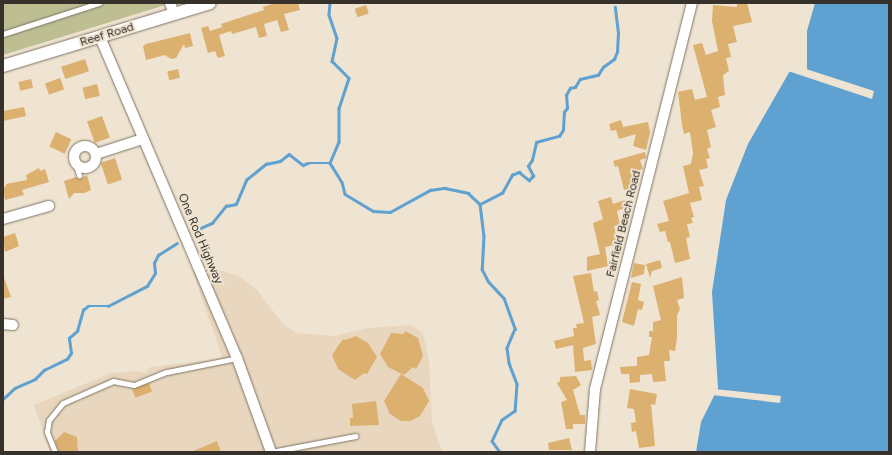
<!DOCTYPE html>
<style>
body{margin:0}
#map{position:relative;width:892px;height:455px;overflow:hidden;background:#efe3d1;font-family:Figtree,sans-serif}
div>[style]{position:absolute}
.built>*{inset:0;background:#e8d7be}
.green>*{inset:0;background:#bdbf93}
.water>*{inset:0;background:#5fa1d0}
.pier>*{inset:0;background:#efe3d1}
.stream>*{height:2.5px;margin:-1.25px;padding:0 1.25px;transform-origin:1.25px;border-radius:1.25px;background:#5fa1d0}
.building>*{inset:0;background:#dcb06f;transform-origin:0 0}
.roads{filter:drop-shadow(0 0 1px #7f7363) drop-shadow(0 0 1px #7f7363)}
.service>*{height:5px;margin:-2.5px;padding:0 2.5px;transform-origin:2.5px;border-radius:2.5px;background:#fff}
.minor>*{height:10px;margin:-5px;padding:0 5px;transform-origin:5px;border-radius:5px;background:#fff}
.minor>.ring{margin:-5px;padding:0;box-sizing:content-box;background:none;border:10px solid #fff;border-radius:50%}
.tertiary>*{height:12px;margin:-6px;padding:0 6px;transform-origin:6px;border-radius:6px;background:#fff}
span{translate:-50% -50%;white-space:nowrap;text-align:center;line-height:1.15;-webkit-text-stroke:4px #efe3d1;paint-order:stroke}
.street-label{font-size:12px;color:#36312a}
.frame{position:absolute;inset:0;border:4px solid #36312a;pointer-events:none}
</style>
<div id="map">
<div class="built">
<i style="clip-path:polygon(208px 267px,239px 276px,257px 290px,284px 325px,296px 333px,333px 336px,369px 328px,411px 325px,423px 333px,429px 361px,432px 422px,442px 452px,50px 452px,34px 405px,111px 373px,136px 371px,146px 373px,150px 367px,223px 359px,193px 273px)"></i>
</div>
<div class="green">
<i style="clip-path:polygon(3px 3px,172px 3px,3px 55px)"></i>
</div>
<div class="water">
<i style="clip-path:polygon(815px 3px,889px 3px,889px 452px,696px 452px,701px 422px,718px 388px,712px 292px,726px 200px,748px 144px,791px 69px,807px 70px,807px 31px)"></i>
</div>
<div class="pier">
<i style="clip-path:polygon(791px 67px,803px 68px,874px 91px,872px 99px,788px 71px)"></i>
<i style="clip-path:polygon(715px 389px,781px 396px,780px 403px,712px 395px)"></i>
</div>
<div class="stream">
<i style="left:330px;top:3px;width:12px;rotate:95deg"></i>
<i style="left:329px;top:15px;width:24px;rotate:71deg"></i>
<i style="left:337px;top:38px;width:24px;rotate:102deg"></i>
<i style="left:332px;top:61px;width:24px;rotate:45deg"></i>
<i style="left:349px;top:78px;width:32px;rotate:108deg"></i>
<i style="left:339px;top:108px;width:34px;rotate:90deg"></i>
<i style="left:339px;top:142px;width:23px;rotate:113deg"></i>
<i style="left:330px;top:163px;width:22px;rotate:58deg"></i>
<i style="left:342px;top:182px;width:12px;rotate:76deg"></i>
<i style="left:345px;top:194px;width:33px;rotate:31deg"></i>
<i style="left:373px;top:211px;width:17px;rotate:3deg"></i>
<i style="left:390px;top:212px;width:46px;rotate:-28.8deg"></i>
<i style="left:430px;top:190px;width:15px;rotate:-8deg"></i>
<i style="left:445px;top:188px;width:24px;rotate:12deg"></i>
<i style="left:468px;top:193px;width:16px;rotate:43deg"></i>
<i style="left:480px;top:204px;width:32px;rotate:83deg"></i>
<i style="left:484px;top:236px;width:33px;rotate:93deg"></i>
<i style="left:482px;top:269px;width:13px;rotate:63deg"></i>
<i style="left:488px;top:281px;width:23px;rotate:47deg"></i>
<i style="left:504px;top:298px;width:33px;rotate:70deg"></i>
<i style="left:515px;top:329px;width:21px;rotate:113deg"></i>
<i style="left:507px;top:348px;width:15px;rotate:82deg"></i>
<i style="left:509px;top:363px;width:22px;rotate:69deg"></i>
<i style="left:517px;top:384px;width:27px;rotate:94deg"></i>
<i style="left:515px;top:411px;width:16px;rotate:145deg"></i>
<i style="left:502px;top:420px;width:23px;rotate:115deg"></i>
<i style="left:492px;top:441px;width:14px;rotate:54deg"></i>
<i style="left:480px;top:204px;width:25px;rotate:-27deg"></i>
<i style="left:502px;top:193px;width:21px;rotate:-61deg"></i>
<i style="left:512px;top:175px;width:8px;rotate:-23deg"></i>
<i style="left:519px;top:172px;width:13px;rotate:39deg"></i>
<i style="left:529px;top:180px;width:6px;rotate:-45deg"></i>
<i style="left:533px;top:176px;width:11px;rotate:-117deg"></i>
<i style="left:528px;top:166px;width:7px;rotate:-56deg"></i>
<i style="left:532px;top:160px;width:18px;rotate:-77deg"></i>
<i style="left:536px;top:142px;width:24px;rotate:-15deg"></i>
<i style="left:559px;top:136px;width:7px;rotate:-56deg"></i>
<i style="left:563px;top:130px;width:18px;rotate:-87deg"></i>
<i style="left:564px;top:112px;width:5px;rotate:-53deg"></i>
<i style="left:567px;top:108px;width:13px;rotate:-94deg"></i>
<i style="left:566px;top:95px;width:8px;rotate:-60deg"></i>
<i style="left:570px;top:88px;width:5px;rotate:-11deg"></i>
<i style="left:575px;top:87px;width:9px;rotate:-58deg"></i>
<i style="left:580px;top:79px;width:18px;rotate:-13deg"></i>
<i style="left:598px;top:75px;width:9px;rotate:-58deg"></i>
<i style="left:603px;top:67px;width:14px;rotate:-36deg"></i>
<i style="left:614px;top:59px;width:8px;rotate:-67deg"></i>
<i style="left:617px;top:52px;width:19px;rotate:-87deg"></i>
<i style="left:618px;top:33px;width:26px;rotate:-97deg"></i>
<i style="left:194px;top:231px;width:20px;rotate:-24deg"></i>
<i style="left:212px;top:223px;width:22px;rotate:-51deg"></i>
<i style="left:226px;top:206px;width:10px;rotate:-11deg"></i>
<i style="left:236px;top:204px;width:26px;rotate:-67deg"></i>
<i style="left:246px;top:180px;width:26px;rotate:-39deg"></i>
<i style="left:266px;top:164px;width:14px;rotate:-12deg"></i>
<i style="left:280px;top:161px;width:11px;rotate:-38deg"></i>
<i style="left:289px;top:154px;width:18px;rotate:38deg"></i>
<i style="left:303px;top:165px;width:5px;rotate:-22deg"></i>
<i style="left:308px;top:163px;width:22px"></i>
<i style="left:3px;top:399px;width:16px;rotate:-43deg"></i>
<i style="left:15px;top:388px;width:22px;rotate:-24deg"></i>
<i style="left:35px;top:379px;width:13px;rotate:-45deg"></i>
<i style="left:44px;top:370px;width:25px;rotate:-26deg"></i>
<i style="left:67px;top:359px;width:7px;rotate:-56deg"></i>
<i style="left:71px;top:353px;width:15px;rotate:-98deg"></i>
<i style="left:69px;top:338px;width:11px;rotate:-41deg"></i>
<i style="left:77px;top:331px;width:22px;rotate:-74deg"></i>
<i style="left:83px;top:310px;width:6px;rotate:-39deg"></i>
<i style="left:88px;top:306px;width:20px"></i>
<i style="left:108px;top:306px;width:44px;rotate:-27.1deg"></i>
<i style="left:147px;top:286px;width:15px;rotate:-58deg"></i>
<i style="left:155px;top:273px;width:10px;rotate:-96deg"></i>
<i style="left:154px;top:263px;width:9px;rotate:-63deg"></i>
<i style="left:158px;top:255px;width:22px;rotate:-32deg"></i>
</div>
<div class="building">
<i style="clip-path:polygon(275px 3px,298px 3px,300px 10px,284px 14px,289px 30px,281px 32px,277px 20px,264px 24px,267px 36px,259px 38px,256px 27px,232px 34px,231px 31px,219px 35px,225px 56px,218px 58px,215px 51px,208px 53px,201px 28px,208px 26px,210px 31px,222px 27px,221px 24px,264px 10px,263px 7px)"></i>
<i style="clip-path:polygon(737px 3px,747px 3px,752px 22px,733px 26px,737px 42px,728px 44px,731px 57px,726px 58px,729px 71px,723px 75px,725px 95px,718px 97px,720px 107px,711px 110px,716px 127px,707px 130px,711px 147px,707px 149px,710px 158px,706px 159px,708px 168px,699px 170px,704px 186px,699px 187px,702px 200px,690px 203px,694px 217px,691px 218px,693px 223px,687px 224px,690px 237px,686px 238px,690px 259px,675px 263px,670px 242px,668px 242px,665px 231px,660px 232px,657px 224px,669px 221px,663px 201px,689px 193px,683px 166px,691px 164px,693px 153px,690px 132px,684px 134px,682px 125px,678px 92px,692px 89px,695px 100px,707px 97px,693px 45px,702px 43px,706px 55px,718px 51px,712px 21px,713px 5px,737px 7px)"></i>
<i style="left:366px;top:5px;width:9px;height:12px;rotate:72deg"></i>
<i style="clip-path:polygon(190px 33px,193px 46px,185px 48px,184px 44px,176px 58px,171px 59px,165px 55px,146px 60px,143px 46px,146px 44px)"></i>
<i style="left:85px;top:59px;width:13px;height:25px;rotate:72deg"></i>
<i style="left:178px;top:69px;width:9px;height:11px;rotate:77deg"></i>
<i style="left:60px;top:78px;width:12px;height:16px;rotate:70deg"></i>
<i style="left:31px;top:79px;width:9px;height:13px;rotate:77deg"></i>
<i style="left:97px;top:84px;width:12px;height:15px;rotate:76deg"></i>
<i style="clip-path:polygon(24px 107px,26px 116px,3px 121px,3px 111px)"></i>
<i style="left:102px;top:116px;width:23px;height:16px;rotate:70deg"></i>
<i style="clip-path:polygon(621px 120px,623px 127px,648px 122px,650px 133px,646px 150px,633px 146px,636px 134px,619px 139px,616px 130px,611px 131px,609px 124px)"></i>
<i style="left:56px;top:132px;width:17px;height:16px;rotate:25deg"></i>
<i style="clip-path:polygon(645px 152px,646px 158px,640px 160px,643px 169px,631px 172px,635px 187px,624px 190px,618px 166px,615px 167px,613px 161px)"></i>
<i style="left:115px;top:158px;width:23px;height:15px;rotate:72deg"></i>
<i style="clip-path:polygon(39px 168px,40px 171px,45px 169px,49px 182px,22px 190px,24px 195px,5px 200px,3px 188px,6px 186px,6px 184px,27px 180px,26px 175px)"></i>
<i style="clip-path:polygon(87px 175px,91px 190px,84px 193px,74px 193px,69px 199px,64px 181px,76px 177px,80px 179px)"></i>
<i style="clip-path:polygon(611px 197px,613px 204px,625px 200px,627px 207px,617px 211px,620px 225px,614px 226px,618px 244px,605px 247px,608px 266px,587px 271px,587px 257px,600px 254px,593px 223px,603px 219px,598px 201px)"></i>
<i style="clip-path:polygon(15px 233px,19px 246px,5px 252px,3px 237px)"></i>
<i style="clip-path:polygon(660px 260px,662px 268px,652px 271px,650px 278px,646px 264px)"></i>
<i style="clip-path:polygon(634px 263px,645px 265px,644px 274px,631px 278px)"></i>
<i style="clip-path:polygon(591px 273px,594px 292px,597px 291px,599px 300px,596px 301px,600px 315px,592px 317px,596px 344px,583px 348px,584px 361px,591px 360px,592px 370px,575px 372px,573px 345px,556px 349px,554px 341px,574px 336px,573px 328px,577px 328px,576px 324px,584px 323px,573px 276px)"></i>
<i style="clip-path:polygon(3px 275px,11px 297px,3px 299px)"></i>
<i style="clip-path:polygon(682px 277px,684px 298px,677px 300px,680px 309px,677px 315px,677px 338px,675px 351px,669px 350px,670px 361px,664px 361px,666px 381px,653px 382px,652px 374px,640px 375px,640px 382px,630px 383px,629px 374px,621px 374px,620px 367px,637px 366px,637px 357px,649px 355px,652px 337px,649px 337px,649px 331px,653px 331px,653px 322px,661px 320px,653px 286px)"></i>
<i style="clip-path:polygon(632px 282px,641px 284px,638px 300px,644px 302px,642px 310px,638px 309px,634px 326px,622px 322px)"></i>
<i style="clip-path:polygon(405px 331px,418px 338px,423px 356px,416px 369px,413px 367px,404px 375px,388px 367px,380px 354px,391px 333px,404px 334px)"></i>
<i style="clip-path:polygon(356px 336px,368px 343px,377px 357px,367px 374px,364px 373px,355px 380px,338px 369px,332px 355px,343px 339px,345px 340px)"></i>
<i style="clip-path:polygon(401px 374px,423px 388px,429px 401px,420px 416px,410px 421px,401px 421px,390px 414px,384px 401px)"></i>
<i style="clip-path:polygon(576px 376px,581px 385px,573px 390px,580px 415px,585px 415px,585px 424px,573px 424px,573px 429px,566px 429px,561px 402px,567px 400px,557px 383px,560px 381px,560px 377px)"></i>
<i style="left:149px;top:383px;width:9px;height:18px;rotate:69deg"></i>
<i style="clip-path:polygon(630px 389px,657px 394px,655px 405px,651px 404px,655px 446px,639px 448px,636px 431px,632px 432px,631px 423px,636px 422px,634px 409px,627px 408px)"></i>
<i style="clip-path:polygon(376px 401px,379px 425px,350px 426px,350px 418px,353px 418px,352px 404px)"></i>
<i style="clip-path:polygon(64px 432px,77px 437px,78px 452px,59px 452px,55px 441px)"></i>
<i style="clip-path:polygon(569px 438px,572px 450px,549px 450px,548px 443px)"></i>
<i style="clip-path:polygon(217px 441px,221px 452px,191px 452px)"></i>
</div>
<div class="roads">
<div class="service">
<i style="left:3px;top:34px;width:101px;rotate:-17.9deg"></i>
<i style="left:75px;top:162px;width:14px;rotate:73deg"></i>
<i style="left:55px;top:452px;width:22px;rotate:-112deg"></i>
<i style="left:47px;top:432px;width:12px;rotate:-81deg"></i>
<i style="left:49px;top:420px;width:22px;rotate:-51deg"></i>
<i style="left:63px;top:403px;width:55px;rotate:-23.7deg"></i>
<i style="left:113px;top:381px;width:21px;rotate:11deg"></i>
<i style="left:134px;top:385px;width:35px;rotate:-22deg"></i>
<i style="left:167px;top:372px;width:71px;rotate:-11.3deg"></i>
<i style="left:271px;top:452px;width:86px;rotate:-10.7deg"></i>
</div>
<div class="minor">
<i style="left:170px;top:3px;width:12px;rotate:70deg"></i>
<i style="left:100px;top:37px;width:349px;rotate:66.9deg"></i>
<i style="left:237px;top:358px;width:100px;rotate:70.1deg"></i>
<i class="ring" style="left:74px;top:146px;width:12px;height:12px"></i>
<i style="left:96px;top:154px;width:49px;rotate:-17.7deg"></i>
<i style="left:3px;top:219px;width:48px;rotate:-15.8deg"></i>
<i style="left:3px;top:324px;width:10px;rotate:6deg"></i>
<i style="left:590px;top:452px;width:63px;rotate:-85.5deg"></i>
<i style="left:595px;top:389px;width:398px;rotate:-75.9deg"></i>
</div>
<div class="tertiary">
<i style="left:3px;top:66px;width:216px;rotate:-16.9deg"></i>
</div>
</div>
<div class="street-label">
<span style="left:107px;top:35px;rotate:-17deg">Reef Road</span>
<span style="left:624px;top:224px;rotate:-76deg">Fairfield Beach Road</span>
<span style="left:200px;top:239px;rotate:67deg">One Rod Highway</span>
</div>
<div class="frame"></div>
</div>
